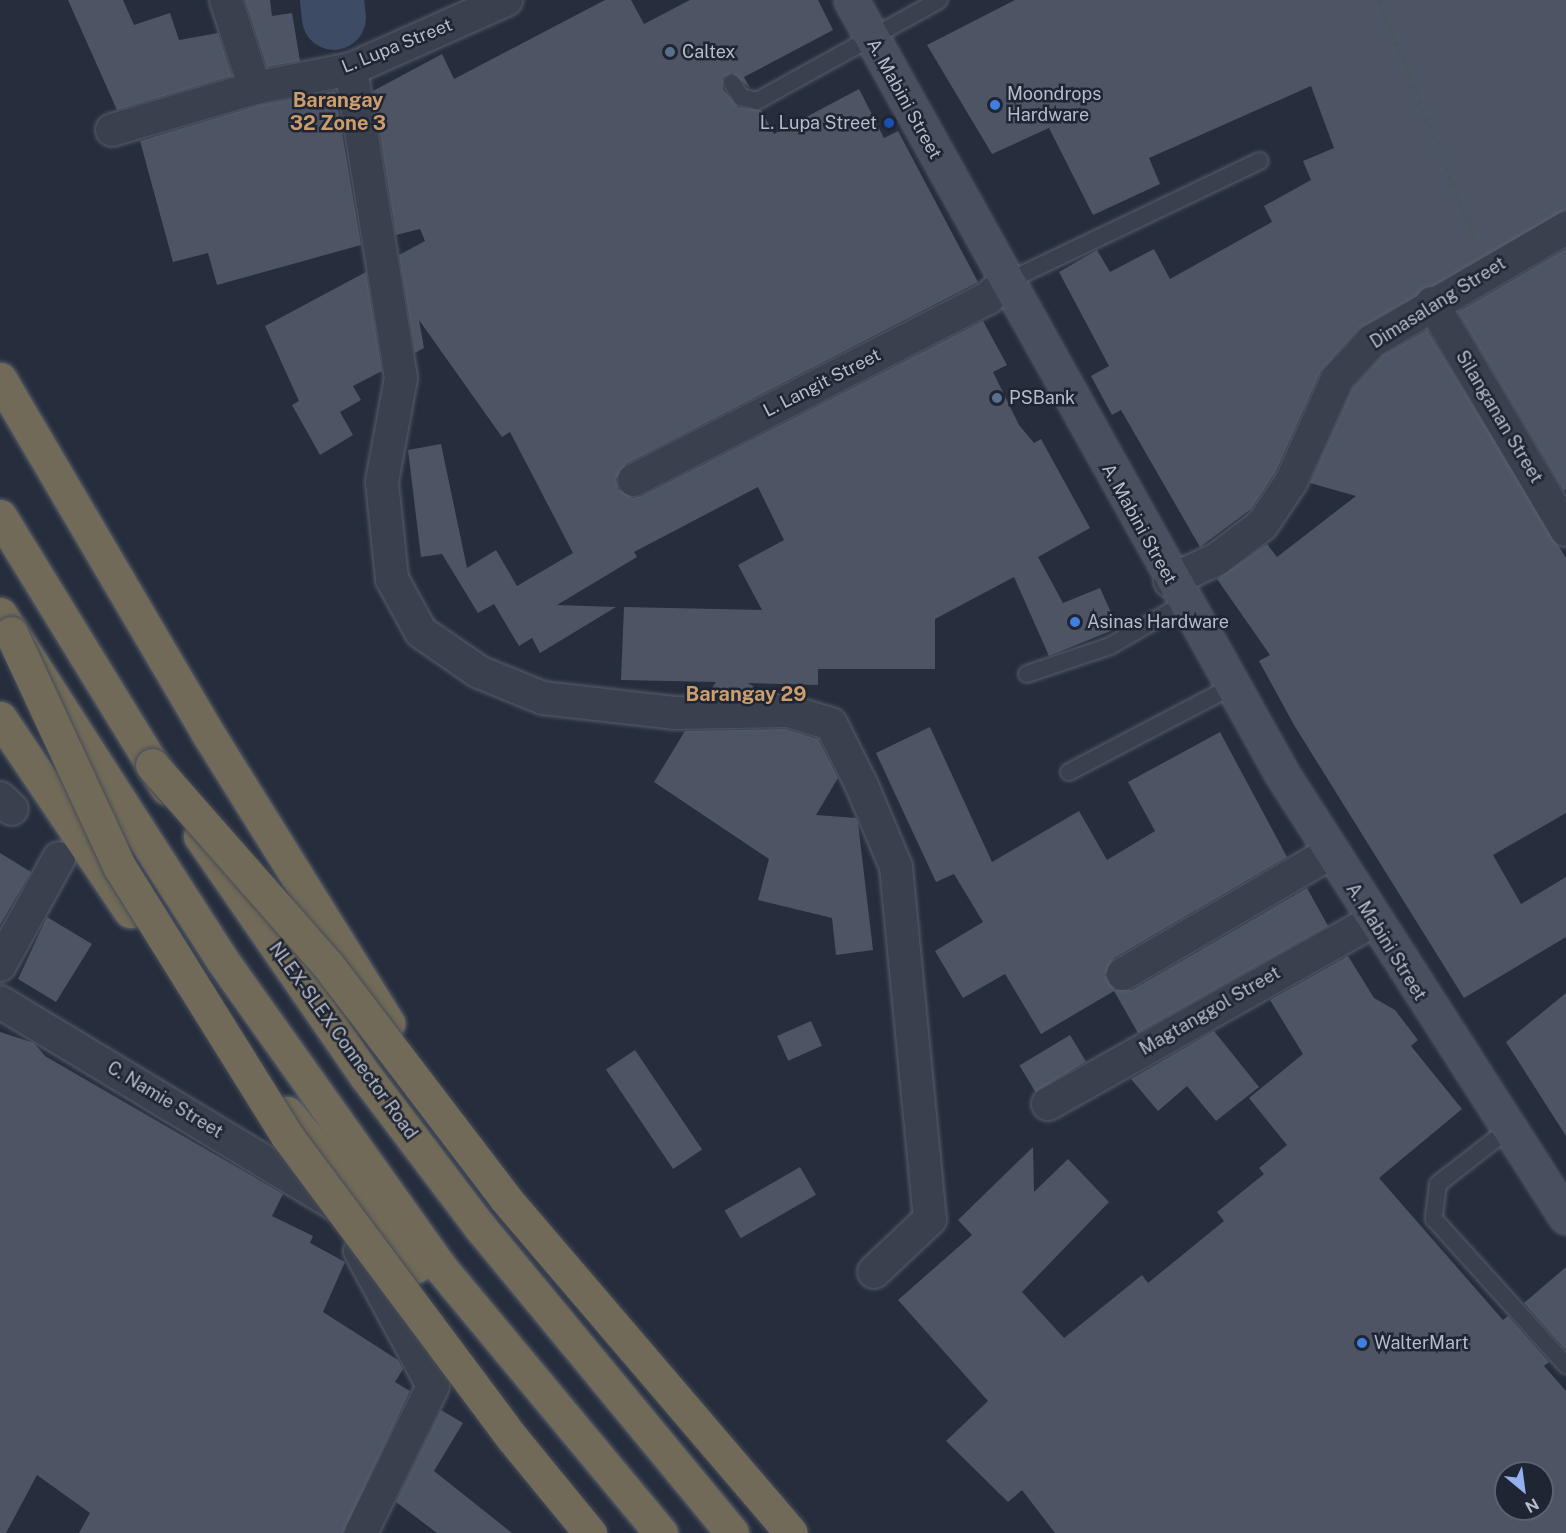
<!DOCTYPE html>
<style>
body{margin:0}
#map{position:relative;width:1566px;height:1533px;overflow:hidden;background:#262e3d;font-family:"Public Sans",sans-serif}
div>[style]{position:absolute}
.river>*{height:64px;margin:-32px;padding:0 32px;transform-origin:32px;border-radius:32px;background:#3d4b64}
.building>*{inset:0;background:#4d5565;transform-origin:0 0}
.path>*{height:4px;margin-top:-2px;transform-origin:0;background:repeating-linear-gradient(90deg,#46565b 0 4.5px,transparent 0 9px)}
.roads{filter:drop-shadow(0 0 2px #585e6b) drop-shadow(0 0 2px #585e6b)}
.service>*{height:16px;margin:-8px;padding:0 8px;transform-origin:8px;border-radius:8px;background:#3a404d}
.minor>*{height:32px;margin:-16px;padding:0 16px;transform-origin:16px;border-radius:16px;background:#3a404d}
.secondary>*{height:33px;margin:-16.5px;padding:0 16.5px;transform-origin:16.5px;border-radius:16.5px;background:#494f5f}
.motorway>*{height:33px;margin:-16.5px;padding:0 16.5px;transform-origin:16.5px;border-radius:16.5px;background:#726a58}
.bridges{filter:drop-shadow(0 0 2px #454b58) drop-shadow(0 0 2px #454b58)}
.motorway-bridge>*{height:33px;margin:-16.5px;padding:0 16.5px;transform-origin:16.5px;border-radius:16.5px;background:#726a58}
.dots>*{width:16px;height:16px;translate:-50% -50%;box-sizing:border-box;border:3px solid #1f2532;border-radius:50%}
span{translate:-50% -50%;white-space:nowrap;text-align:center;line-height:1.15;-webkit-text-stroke:5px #1f2532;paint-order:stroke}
.street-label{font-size:18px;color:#b6bcc8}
.poi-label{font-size:18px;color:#b6bcc8}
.left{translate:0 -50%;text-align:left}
.right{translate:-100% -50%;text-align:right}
.neighbourhood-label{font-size:20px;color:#cc9d6d;font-weight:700}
.north{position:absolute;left:1494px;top:1461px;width:60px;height:60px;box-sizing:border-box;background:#1f2532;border:2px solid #5b616e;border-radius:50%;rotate:151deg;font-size:16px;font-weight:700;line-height:24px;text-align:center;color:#b6bcc8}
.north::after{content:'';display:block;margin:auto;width:21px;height:27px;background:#93b0ef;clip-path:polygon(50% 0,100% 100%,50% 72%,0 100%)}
</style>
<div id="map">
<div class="river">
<i style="left:332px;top:0;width:18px;rotate:84deg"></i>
</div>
<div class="building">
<i style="clip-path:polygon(68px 0,123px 0,134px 25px,170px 13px,179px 40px,218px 33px,232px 76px,117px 110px)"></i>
<i style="clip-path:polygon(245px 0,270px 0,272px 16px,292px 13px,300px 61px,267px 67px)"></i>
<i style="clip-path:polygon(605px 0,631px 0,644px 24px,690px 0,818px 0,833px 30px,744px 77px,750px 88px,732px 73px,723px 78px,723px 89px,738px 107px,761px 110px,774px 134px,859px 89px,884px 138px,898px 131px,978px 282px,626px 464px,616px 479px,618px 489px,633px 498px,642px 496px,983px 321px,1007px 365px,993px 372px,1019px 425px,1034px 443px,1041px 439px,1090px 528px,1038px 557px,1063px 603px,1100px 588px,1118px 628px,1049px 656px,1014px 577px,935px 619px,935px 669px,818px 669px,818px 685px,748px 683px,764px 693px,708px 694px,716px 682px,621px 680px,624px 607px,762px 610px,738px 565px,784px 540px,758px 487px,634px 552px,637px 557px,557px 605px,616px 607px,540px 653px,532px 638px,519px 646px,494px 604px,478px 613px,442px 554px,421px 557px,408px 450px,441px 444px,467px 568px,496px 550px,517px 586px,573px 553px,510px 432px,502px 437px,419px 320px,424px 348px,415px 353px,399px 255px,425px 241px,420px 229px,396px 235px,373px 91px,442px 54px,454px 79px)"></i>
<i style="clip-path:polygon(1015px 0,1566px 0,1566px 210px,1359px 329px,1321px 371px,1275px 473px,1251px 509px,1200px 547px,1121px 410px,1112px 415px,1091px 376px,1109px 366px,1059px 272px,1097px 250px,1110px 272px,1154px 249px,1170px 279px,1272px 222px,1264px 206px,1311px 180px,1303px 161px,1334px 148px,1311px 86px,1149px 158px,1160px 184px,1093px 215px,1049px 128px,992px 154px,927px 45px)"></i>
<i style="clip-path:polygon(335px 91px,361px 245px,217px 285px,208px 253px,173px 262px,140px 141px,259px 105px)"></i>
<i style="clip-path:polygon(1566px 249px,1566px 489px,1564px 491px,1458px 312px)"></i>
<i style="clip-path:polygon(366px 272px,382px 371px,353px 386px,361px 400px,340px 412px,353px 435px,320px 455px,292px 405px,299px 401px,265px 326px)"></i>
<i style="clip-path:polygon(1427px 330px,1566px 558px,1566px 813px,1493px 855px,1521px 904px,1566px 877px,1566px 937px,1464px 998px,1294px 725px,1259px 661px,1270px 655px,1217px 579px,1267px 544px,1277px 557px,1356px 496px,1310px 483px,1352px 389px,1383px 355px)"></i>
<i style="clip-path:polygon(930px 727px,992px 862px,1079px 811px,1107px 860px,1155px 831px,1128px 782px,1220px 732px,1287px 857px,1114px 958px,1105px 975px,1115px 990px,1132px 990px,1307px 888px,1328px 926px,1138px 1033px,1114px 991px,1041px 1034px,1005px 974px,963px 998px,935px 951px,983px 922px,954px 874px,936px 882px,876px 753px)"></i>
<i style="clip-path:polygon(785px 729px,818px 739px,838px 778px,816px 815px,856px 818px,858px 823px,873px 950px,836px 955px,832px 918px,758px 900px,769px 859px,654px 782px,685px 731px)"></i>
<i style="clip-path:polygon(0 853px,31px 872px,0 925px)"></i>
<i style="clip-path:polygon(47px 917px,92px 944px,56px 1002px,18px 979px)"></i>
<i style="clip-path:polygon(evenodd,1348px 956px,1374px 998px,1395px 1010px,1418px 1040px,1411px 1046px,1462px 1109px,1379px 1178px,1503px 1320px,1508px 1316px,1549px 1362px,1544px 1366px,1566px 1391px,1566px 1533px,1055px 1533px,1022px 1490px,1008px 1502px,946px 1441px,988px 1401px,898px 1300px,972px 1235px,958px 1220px,1033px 1147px,1034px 1192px,1068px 1159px,1109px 1202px,1022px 1292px,1064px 1338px,1142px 1275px,1148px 1283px,1224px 1221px,1217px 1212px,1264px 1174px,1259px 1168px,1287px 1145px,1249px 1098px,1303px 1054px,1270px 1000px,1348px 956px,1506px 1473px,1542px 1473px,1542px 1509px,1506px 1509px,1506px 1473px)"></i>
<i style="clip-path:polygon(1566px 993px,1566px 1136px,1506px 1042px)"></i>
<i style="left:811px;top:1021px;width:27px;height:37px;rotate:66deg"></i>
<i style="clip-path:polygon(1214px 1031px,1259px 1087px,1216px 1121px,1187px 1086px,1158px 1111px,1131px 1079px)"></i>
<i style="clip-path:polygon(0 1032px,34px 1043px,45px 1056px,283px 1194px,272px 1216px,313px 1236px,310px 1243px,345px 1262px,323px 1312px,398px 1360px,403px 1369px,395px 1382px,410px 1391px,343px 1533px,79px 1533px,90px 1513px,37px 1475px,6px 1533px,0 1533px)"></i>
<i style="left:1070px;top:1035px;width:31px;height:59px;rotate:59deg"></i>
<i style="left:635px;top:1050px;width:120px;height:35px;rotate:56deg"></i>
<i style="left:800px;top:1167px;width:32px;height:87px;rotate:60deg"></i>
<i style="clip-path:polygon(1566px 1267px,1566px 1348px,1565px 1349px,1524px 1303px)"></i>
<i style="clip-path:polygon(441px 1410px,463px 1423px,434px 1471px,512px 1533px,437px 1533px,396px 1502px)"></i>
</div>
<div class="path">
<i style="left:1379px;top:0;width:261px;rotate:68.2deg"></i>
</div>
<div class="roads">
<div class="service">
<i style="left:732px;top:83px;width:17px;rotate:57deg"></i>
<i style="left:741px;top:97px;width:16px;rotate:14deg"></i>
<i style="left:757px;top:101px;width:208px;rotate:-29deg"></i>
<i style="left:1006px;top:282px;width:281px;rotate:-25.5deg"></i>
<i style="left:1027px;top:674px;width:88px;rotate:-18.6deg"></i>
<i style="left:1110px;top:646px;width:84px;rotate:-29.9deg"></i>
<i style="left:1069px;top:772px;width:183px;rotate:-27.7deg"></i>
<i style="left:1506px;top:1131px;width:86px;rotate:142.1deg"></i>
<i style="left:1438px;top:1184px;width:35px;rotate:97deg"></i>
<i style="left:1434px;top:1219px;width:197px;rotate:47.9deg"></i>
</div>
<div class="minor">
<i style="left:226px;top:0;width:93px;rotate:71.8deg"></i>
<i style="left:351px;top:69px;width:313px;rotate:80.8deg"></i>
<i style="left:401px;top:378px;width:106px;rotate:100.4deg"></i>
<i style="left:382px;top:482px;width:98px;rotate:84.1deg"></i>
<i style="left:392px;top:579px;width:60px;rotate:61.3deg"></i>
<i style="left:421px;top:632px;width:70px;rotate:34.6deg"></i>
<i style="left:479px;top:672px;width:69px;rotate:22.1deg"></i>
<i style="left:543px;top:698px;width:132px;rotate:6.5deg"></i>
<i style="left:674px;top:713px;width:114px;rotate:-1deg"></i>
<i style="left:788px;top:711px;width:45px;rotate:16.8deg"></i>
<i style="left:831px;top:724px;width:69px;rotate:63.4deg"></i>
<i style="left:862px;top:786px;width:88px;rotate:67.2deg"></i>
<i style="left:896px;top:867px;width:354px;rotate:84.5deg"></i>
<i style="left:930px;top:1219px;width:77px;rotate:136.6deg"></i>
<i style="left:112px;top:130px;width:149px;rotate:-16.4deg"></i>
<i style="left:255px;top:88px;width:98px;rotate:-11.2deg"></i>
<i style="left:351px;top:69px;width:170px;rotate:-24deg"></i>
<i style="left:1432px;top:303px;width:264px;rotate:59.4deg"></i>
<i style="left:634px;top:480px;width:398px;rotate:-27.2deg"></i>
<i style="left:988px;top:298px;width:24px;rotate:-42deg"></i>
<i style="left:1170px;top:581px;width:52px;rotate:-25.1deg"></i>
<i style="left:1217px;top:559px;width:56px;rotate:-37.1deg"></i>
<i style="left:1262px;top:525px;width:52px;rotate:-56deg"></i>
<i style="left:1291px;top:482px;width:113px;rotate:-65.9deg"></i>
<i style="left:1337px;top:379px;width:52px;rotate:-47.4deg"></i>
<i style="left:1372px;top:341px;width:225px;rotate:-30.2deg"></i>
<i style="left:0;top:798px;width:16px;rotate:43deg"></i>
<i style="left:0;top:965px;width:122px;rotate:-61.1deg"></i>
<i style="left:1123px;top:974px;width:240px;rotate:-30.3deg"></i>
<i style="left:0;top:1002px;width:389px;rotate:31.1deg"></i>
<i style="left:1048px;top:1104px;width:373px;rotate:-29.4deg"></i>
<i style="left:360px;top:1251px;width:153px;rotate:61.6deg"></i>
<i style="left:433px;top:1386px;width:164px;rotate:116.1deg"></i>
</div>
<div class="secondary">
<i style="left:851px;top:0;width:886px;rotate:60.89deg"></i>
<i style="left:1282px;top:774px;width:526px;rotate:57.34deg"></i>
</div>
<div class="motorway">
<i style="left:0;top:379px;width:409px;rotate:59.6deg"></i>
<i style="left:207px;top:732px;width:343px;rotate:58.1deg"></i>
<i style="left:0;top:516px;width:319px;rotate:58.5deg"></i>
<i style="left:0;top:614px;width:411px;rotate:57.3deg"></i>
<i style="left:222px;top:960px;width:377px;rotate:54.6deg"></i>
<i style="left:440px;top:1267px;width:346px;rotate:50.3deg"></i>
<i style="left:0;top:718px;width:233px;rotate:56deg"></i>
<i style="left:200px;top:836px;width:290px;rotate:55.4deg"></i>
<i style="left:365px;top:1075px;width:191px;rotate:52.9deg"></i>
<i style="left:480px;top:1227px;width:396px;rotate:50.5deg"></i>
<i style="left:287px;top:1113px;width:200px;rotate:50.3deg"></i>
</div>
</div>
<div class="bridges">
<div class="motorway-bridge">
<i style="left:11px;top:633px;width:257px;rotate:65.1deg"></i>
<i style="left:119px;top:866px;width:318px;rotate:58.1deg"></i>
<i style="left:287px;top:1136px;width:378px;rotate:53.3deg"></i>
<i style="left:513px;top:1439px;width:122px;rotate:50.7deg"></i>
<i style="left:152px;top:765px;width:265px;rotate:48.7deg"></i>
<i style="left:327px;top:964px;width:294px;rotate:52.7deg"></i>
<i style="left:505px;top:1198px;width:440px;rotate:49.5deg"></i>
</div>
</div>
<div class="dots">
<i style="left:670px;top:52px;background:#5c6f8a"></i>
<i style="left:995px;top:105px;background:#3f7fe0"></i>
<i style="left:889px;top:123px;background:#1a4fb4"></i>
<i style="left:997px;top:398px;background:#5c6f8a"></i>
<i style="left:1075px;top:622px;background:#3f7fe0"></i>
<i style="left:1362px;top:1343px;background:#3f7fe0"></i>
</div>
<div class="street-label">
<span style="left:397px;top:46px;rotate:-22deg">L. Lupa Street</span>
<span style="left:904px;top:99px;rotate:61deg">A. Mabini Street</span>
<span style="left:1438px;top:303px;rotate:-32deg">Dimasalang Street</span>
<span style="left:822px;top:383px;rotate:-27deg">L. Langit Street</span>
<span style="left:1499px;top:417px;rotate:59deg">Silanganan Street</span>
<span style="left:1139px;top:524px;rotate:61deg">A. Mabini Street</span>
<span style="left:1386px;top:942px;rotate:58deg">A. Mabini Street</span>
<span style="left:1210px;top:1011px;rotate:-30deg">Magtanggol Street</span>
<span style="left:343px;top:1041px;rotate:54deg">NLEX-SLEX Connector Road</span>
<span style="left:165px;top:1100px;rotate:31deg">C. Namie Street</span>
</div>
<div class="poi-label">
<span class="left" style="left:682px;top:52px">Caltex</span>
<span class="left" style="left:1007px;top:105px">Moondrops<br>Hardware</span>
<span class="right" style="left:877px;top:123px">L. Lupa Street</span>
<span class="left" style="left:1009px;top:398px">PSBank</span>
<span class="left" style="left:1087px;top:622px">Asinas Hardware</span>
<span class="left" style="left:1374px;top:1343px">WalterMart</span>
</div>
<div class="neighbourhood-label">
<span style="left:338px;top:112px">Barangay<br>32 Zone 3</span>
<span style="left:746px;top:694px">Barangay 29</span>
</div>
<div class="north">N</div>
</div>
